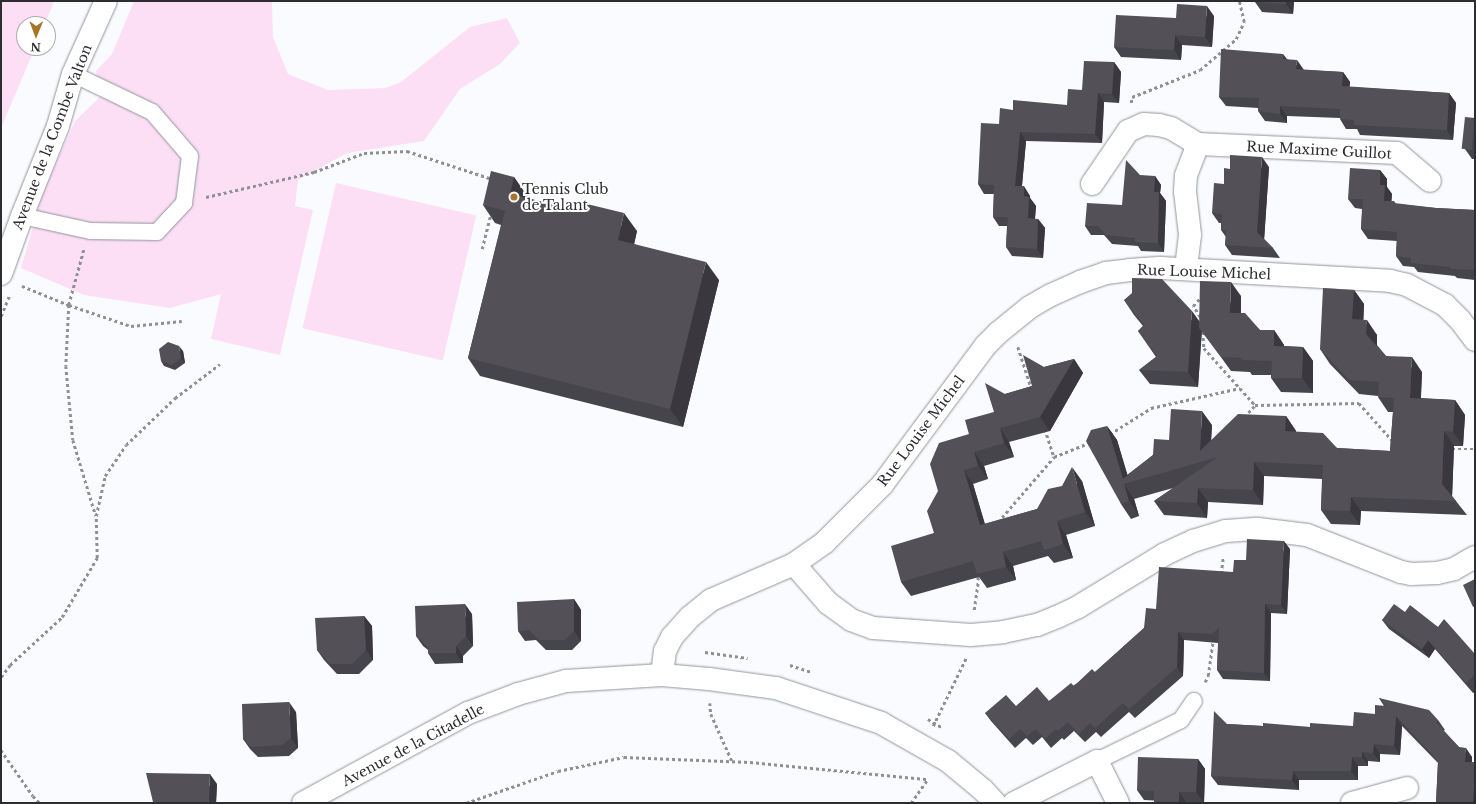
<!DOCTYPE html>
<style>
body{margin:0}
#map{position:relative;width:1476px;height:804px;overflow:hidden;background:#fafbff;font-family:"Libre Baskerville",serif}
div>[style]{position:absolute}
.green>*{inset:0;background:#fddff5;transform-origin:0 0}
.path>*{height:2.5px;margin-top:-1.25px;transform-origin:0;background:repeating-linear-gradient(90deg,#8f9094 0 3px,transparent 0 6px)}
.roads{filter:drop-shadow(0 0 1px #91949c) drop-shadow(0 0 1px #91949c)}
.service>*{height:16px;margin:-8px;padding:0 8px;transform-origin:8px;border-radius:8px;background:#fff}
.minor>*{height:22px;margin:-11px;padding:0 11px;transform-origin:11px;border-radius:11px;background:#fff}
.wall>*{inset:0;background:#47454c}
.shaded-wall>*{inset:0;background:#3a383e}
.building>*{inset:0;background:#535058;transform-origin:0 0}
.dots>*{width:11px;height:11px;translate:-50% -50%;box-sizing:border-box;border:2px solid #fff;border-radius:50%}
span{translate:-50% -50%;white-space:nowrap;text-align:center;line-height:1.15;-webkit-text-stroke:4px #fff;paint-order:stroke}
.street-label{font-size:14px;color:#2c2d30}
.poi-label{font-size:14px;color:#2c2d30}
.left{translate:0 -50%;text-align:left}
.frame{position:absolute;inset:0;border:2px solid #2c2d30;pointer-events:none}
.north{position:absolute;left:16px;top:16px;width:40px;height:40px;box-sizing:border-box;background:#fff;border:1px solid #ababac;border-radius:50%;rotate:181deg;font-size:11px;font-weight:700;line-height:16px;text-align:center;color:#2c2d30}
.north::after{content:'';display:block;margin:auto;width:14px;height:18px;background:#a6752a;clip-path:polygon(50% 0,100% 100%,50% 72%,0 100%)}
</style>
<div id="map">
<div class="green">
<i style="clip-path:polygon(1px 1px,54px 1px,45px 24px,24px 24px,24px 48px,35px 48px,1px 128px)"></i>
<i style="clip-path:polygon(134px 1px,272px 1px,273px 37px,288px 74px,328px 90px,385px 88px,401px 82px,470px 27px,507px 18px,520px 43px,500px 64px,460px 89px,424px 141px,347px 153px,298px 180px,295px 206px,313px 210px,280px 355px,211px 339px,221px 294px,170px 308px,84px 295px,21px 268px,43px 192px,75px 121px,100px 97px,96px 71px,112px 54px)"></i>
<i style="left:336px;top:183px;width:144px;height:149px;rotate:13deg"></i>
</div>
<div class="path">
<i style="left:1131px;top:103px;width:6px;rotate:-81deg"></i>
<i style="left:1132px;top:97px;width:73px;rotate:-21.7deg"></i>
<i style="left:1200px;top:70px;width:48px;rotate:-40.7deg"></i>
<i style="left:1236px;top:39px;width:19px;rotate:-65deg"></i>
<i style="left:1244px;top:22px;width:22px;rotate:-103deg"></i>
<i style="left:206px;top:197px;width:111px;rotate:-13deg"></i>
<i style="left:314px;top:172px;width:53px;rotate:-20.8deg"></i>
<i style="left:364px;top:153px;width:43px;rotate:-2.7deg"></i>
<i style="left:407px;top:151px;width:89px;rotate:18.2deg"></i>
<i style="left:482px;top:249px;width:37px;rotate:-76deg"></i>
<i style="left:84px;top:250px;width:57px;rotate:105.3deg"></i>
<i style="left:69px;top:305px;width:61px;rotate:92.8deg"></i>
<i style="left:66px;top:366px;width:74px;rotate:84.6deg"></i>
<i style="left:73px;top:440px;width:79px;rotate:73.2deg"></i>
<i style="left:22px;top:286px;width:51px;rotate:22deg"></i>
<i style="left:69px;top:305px;width:65px;rotate:18.7deg"></i>
<i style="left:131px;top:326px;width:51px;rotate:-5.6deg"></i>
<i style="left:1px;top:316px;width:22px;rotate:-68deg"></i>
<i style="left:1200px;top:317px;width:13px;rotate:-122deg"></i>
<i style="left:1193px;top:306px;width:13px;rotate:-48deg"></i>
<i style="left:1203px;top:332px;width:16px;rotate:86deg"></i>
<i style="left:1204px;top:348px;width:76px;rotate:48.2deg"></i>
<i style="left:1018px;top:347px;width:45px;rotate:72deg"></i>
<i style="left:1244px;top:417px;width:16px;rotate:-47deg"></i>
<i style="left:1255px;top:405px;width:104px;rotate:-1.1deg"></i>
<i style="left:1359px;top:403px;width:51px;rotate:48.2deg"></i>
<i style="left:1045px;top:429px;width:29px;rotate:72deg"></i>
<i style="left:1110px;top:434px;width:49px;rotate:-32.4deg"></i>
<i style="left:1151px;top:408px;width:91px;rotate:-12.7deg"></i>
<i style="left:1452px;top:449px;width:23px"></i>
<i style="left:998px;top:522px;width:86px;rotate:-49.3deg"></i>
<i style="left:1054px;top:457px;width:38px;rotate:-22deg"></i>
<i style="left:1221px;top:574px;width:17px;rotate:-83deg"></i>
<i style="left:974px;top:610px;width:30px;rotate:-82deg"></i>
<i style="left:978px;top:580px;width:7px;rotate:-98deg"></i>
<i style="left:705px;top:652px;width:43px;rotate:7.9deg"></i>
<i style="left:790px;top:665px;width:23px;rotate:18deg"></i>
<i style="left:1px;top:677px;width:15px;rotate:-53deg"></i>
<i style="left:10px;top:665px;width:71px;rotate:-42.7deg"></i>
<i style="left:62px;top:617px;width:69px;rotate:-59.3deg"></i>
<i style="left:97px;top:558px;width:42px;rotate:-91.4deg"></i>
<i style="left:96px;top:516px;width:41px;rotate:-77.3deg"></i>
<i style="left:105px;top:476px;width:37px;rotate:-56deg"></i>
<i style="left:126px;top:445px;width:68px;rotate:-43.8deg"></i>
<i style="left:175px;top:398px;width:56px;rotate:-37.1deg"></i>
<i style="left:1205px;top:682px;width:7px;rotate:-63deg"></i>
<i style="left:1208px;top:676px;width:35px;rotate:-82deg"></i>
<i style="left:710px;top:703px;width:11px;rotate:85deg"></i>
<i style="left:711px;top:714px;width:51px;rotate:65.9deg"></i>
<i style="left:928px;top:719px;width:17px;rotate:31deg"></i>
<i style="left:933px;top:726px;width:76px;rotate:-64.1deg"></i>
<i style="left:1px;top:750px;width:56px;rotate:55.2deg"></i>
<i style="left:33px;top:796px;width:10px;rotate:45deg"></i>
<i style="left:466px;top:803px;width:97px;rotate:-19.2deg"></i>
<i style="left:558px;top:771px;width:67px;rotate:-12deg"></i>
<i style="left:624px;top:757px;width:126px;rotate:2.3deg"></i>
<i style="left:750px;top:762px;width:179px;rotate:5.5deg"></i>
<i style="left:911px;top:803px;width:29px;rotate:-55deg"></i>
</div>
<div class="roads">
<div class="service">
<i style="left:22px;top:216px;width:70px;rotate:12.4deg"></i>
<i style="left:90px;top:231px;width:67px;rotate:0.9deg"></i>
<i style="left:157px;top:232px;width:40px;rotate:-47deg"></i>
<i style="left:184px;top:203px;width:47px;rotate:-82.7deg"></i>
<i style="left:190px;top:156px;width:58px;rotate:-130.8deg"></i>
<i style="left:152px;top:112px;width:88px;rotate:-154.3deg"></i>
<i style="left:1097px;top:761px;width:93px;rotate:-26deg"></i>
<i style="left:1181px;top:720px;width:23px;rotate:-56deg"></i>
</div>
<div class="minor">
<i style="left:1198px;top:144px;width:199px;rotate:2.6deg"></i>
<i style="left:1397px;top:153px;width:43px;rotate:40.3deg"></i>
<i style="left:1092px;top:184px;width:64px;rotate:-55.8deg"></i>
<i style="left:1128px;top:131px;width:17px;rotate:-24deg"></i>
<i style="left:1144px;top:124px;width:15px;rotate:4deg"></i>
<i style="left:1159px;top:125px;width:12px;rotate:14deg"></i>
<i style="left:1171px;top:128px;width:31px;rotate:31deg"></i>
<i style="left:1198px;top:144px;width:34px;rotate:111deg"></i>
<i style="left:1186px;top:176px;width:15px;rotate:94deg"></i>
<i style="left:1185px;top:191px;width:44px;rotate:83.5deg"></i>
<i style="left:1190px;top:235px;width:34px;rotate:97deg"></i>
<i style="left:1px;top:274px;width:62px;rotate:-70.1deg"></i>
<i style="left:22px;top:216px;width:97px;rotate:-68.2deg"></i>
<i style="left:58px;top:126px;width:54px;rotate:-73.9deg"></i>
<i style="left:73px;top:74px;width:80px;rotate:-65.7deg"></i>
<i style="left:794px;top:564px;width:52px;rotate:48.9deg"></i>
<i style="left:828px;top:603px;width:29px;rotate:36deg"></i>
<i style="left:851px;top:620px;width:23px;rotate:20deg"></i>
<i style="left:873px;top:628px;width:98px;rotate:4.1deg"></i>
<i style="left:971px;top:635px;width:32px;rotate:-5deg"></i>
<i style="left:1003px;top:632px;width:35px;rotate:-12deg"></i>
<i style="left:1037px;top:625px;width:22px;rotate:-22deg"></i>
<i style="left:1057px;top:617px;width:23px;rotate:-25deg"></i>
<i style="left:1078px;top:607px;width:102px;rotate:-31.3deg"></i>
<i style="left:1165px;top:554px;width:31px;rotate:-25deg"></i>
<i style="left:1193px;top:541px;width:34px;rotate:-17deg"></i>
<i style="left:1226px;top:531px;width:32px;rotate:-4deg"></i>
<i style="left:1258px;top:529px;width:49px;rotate:7deg"></i>
<i style="left:1307px;top:535px;width:101px;rotate:21.5deg"></i>
<i style="left:1401px;top:572px;width:10px;rotate:11deg"></i>
<i style="left:1411px;top:574px;width:26px;rotate:-2deg"></i>
<i style="left:1437px;top:573px;width:17px;rotate:-13deg"></i>
<i style="left:1454px;top:569px;width:24px;rotate:-30deg"></i>
<i style="left:662px;top:675px;width:24px;rotate:-83deg"></i>
<i style="left:665px;top:651px;width:16px;rotate:-63deg"></i>
<i style="left:672px;top:637px;width:27px;rotate:-48deg"></i>
<i style="left:690px;top:617px;width:27px;rotate:-39deg"></i>
<i style="left:711px;top:600px;width:90px;rotate:-23.4deg"></i>
<i style="left:794px;top:564px;width:38px;rotate:-35deg"></i>
<i style="left:825px;top:542px;width:81px;rotate:-45deg"></i>
<i style="left:882px;top:485px;width:174px;rotate:-53.4deg"></i>
<i style="left:986px;top:345px;width:17px;rotate:-45deg"></i>
<i style="left:998px;top:333px;width:41px;rotate:-39.1deg"></i>
<i style="left:1030px;top:307px;width:24px;rotate:-30deg"></i>
<i style="left:1051px;top:295px;width:32px;rotate:-24deg"></i>
<i style="left:1080px;top:282px;width:28px;rotate:-19deg"></i>
<i style="left:1106px;top:273px;width:24px;rotate:-7deg"></i>
<i style="left:1130px;top:270px;width:31px;rotate:-4deg"></i>
<i style="left:1161px;top:268px;width:229px;rotate:3.2deg"></i>
<i style="left:1390px;top:281px;width:17px;rotate:13deg"></i>
<i style="left:1407px;top:285px;width:43px;rotate:27.8deg"></i>
<i style="left:1445px;top:305px;width:21px;rotate:45deg"></i>
<i style="left:1460px;top:320px;width:25px;rotate:53deg"></i>
<i style="left:303px;top:803px;width:188px;rotate:-28.6deg"></i>
<i style="left:468px;top:713px;width:53px;rotate:-20.8deg"></i>
<i style="left:518px;top:694px;width:50px;rotate:-15.2deg"></i>
<i style="left:566px;top:681px;width:96px;rotate:-3.6deg"></i>
<i style="left:662px;top:675px;width:47px;rotate:4.9deg"></i>
<i style="left:709px;top:679px;width:68px;rotate:7.7deg"></i>
<i style="left:776px;top:688px;width:111px;rotate:18.4deg"></i>
<i style="left:881px;top:723px;width:77px;rotate:29.6deg"></i>
<i style="left:948px;top:761px;width:45px;rotate:39.6deg"></i>
<i style="left:983px;top:790px;width:18px;rotate:47deg"></i>
<i style="left:1014px;top:803px;width:93px;rotate:-26.8deg"></i>
<i style="left:1097px;top:761px;width:47px;rotate:63.4deg"></i>
<i style="left:1352px;top:803px;width:57px;rotate:-15.3deg"></i>
</div>
</div>
<div class="wall">
<i style="clip-path:polygon(1294px 1px,1293px 14px,1262px 12px,1255px 2px)"></i>
<i style="clip-path:polygon(1214px 16px,1212px 47px,1182px 45px,1181px 60px,1121px 57px,1114px 47px,1176px 18px)"></i>
<i style="clip-path:polygon(1287px 59px,1304px 70px,1343px 72px,1350px 82px,1349px 87px,1449px 93px,1456px 103px,1453px 140px,1360px 135px,1357px 129px,1346px 129px,1340px 119px,1340px 118px,1287px 116px,1287px 123px,1265px 121px,1258px 111px,1258px 108px,1226px 106px,1219px 97px)"></i>
<i style="clip-path:polygon(1114px 62px,1121px 72px,1119px 103px,1104px 102px,1102px 143px,1026px 141px,1022px 186px,1030px 196px,1030px 198px,1036px 206px,1035px 219px,1038px 219px,1045px 228px,1043px 258px,1012px 256px,1006px 247px,1007px 226px,999px 226px,993px 217px,994px 194px,984px 194px,978px 184px,999px 124px,1067px 105px,1082px 90px)"></i>
<i style="clip-path:polygon(1475px 118px,1475px 159px,1472px 159px,1465px 149px)"></i>
<i style="clip-path:polygon(1269px 167px,1264px 239px,1273px 248px,1280px 258px,1232px 255px,1225px 245px,1226px 237px,1221px 230px,1221px 223px,1219px 223px,1212px 213px,1230px 169px)"></i>
<i style="clip-path:polygon(1380px 170px,1387px 179px,1387px 187px,1392px 194px,1391px 201px,1394px 201px,1396px 204px,1436px 208px,1475px 210px,1475px 280px,1457px 278px,1455px 276px,1418px 272px,1414px 267px,1403px 266px,1396px 256px,1397px 241px,1368px 239px,1361px 229px,1362px 209px,1355px 208px,1348px 199px)"></i>
<i style="clip-path:polygon(1155px 176px,1161px 185px,1160px 193px,1166px 201px,1164px 252px,1141px 251px,1138px 246px,1112px 244px,1104px 235px,1091px 235px,1085px 226px,1122px 205px)"></i>
<i style="clip-path:polygon(514px 177px,527px 196px,527px 198px,637px 231px,634px 244px,719px 280px,683px 427px,480px 376px,468px 358px,501px 225px,495px 223px,483px 205px)"></i>
<i style="clip-path:polygon(1354px 290px,1364px 304px,1363px 320px,1377px 335px,1377px 345px,1386px 356px,1422px 372px,1421px 398px,1455px 400px,1465px 415px,1463px 446px,1454px 446px,1452px 496px,1467px 515px,1361px 511px,1360px 525px,1331px 524px,1321px 510px,1322px 479px,1264px 476px,1263px 505px,1208px 502px,1207px 518px,1164px 515px,1154px 501px,1173px 488px,1134px 499px,1139px 516px,1131px 519px,1121px 504px,1107px 426px,1117px 440px,1127px 475px,1153px 455px,1169px 440px,1212px 425px,1211px 440px,1286px 416px,1296px 431px,1296px 432px,1337px 448px,1390px 451px,1393px 412px,1388px 412px,1378px 397px,1378px 396px,1359px 394px,1330px 364px,1320px 349px)"></i>
<i style="clip-path:polygon(1241px 296px,1241px 313px,1260px 330px,1274px 330px,1284px 345px,1284px 346px,1303px 347px,1313px 361px,1313px 393px,1281px 392px,1271px 378px,1271px 375px,1252px 375px,1250px 372px,1231px 371px,1202px 331px,1198px 387px,1150px 384px,1139px 370px,1156px 357px,1138px 331px,1143px 326px,1134px 315px,1124px 300px,1199px 322px)"></i>
<i style="clip-path:polygon(183px 351px,185px 363px,175px 370px,164px 366px,161px 361px)"></i>
<i style="clip-path:polygon(1074px 359px,1083px 373px,1050px 431px,1009px 442px,1014px 457px,984px 466px,988px 479px,973px 484px,985px 524px,1037px 509px,1082px 481px,1095px 526px,1066px 535px,1073px 558px,1054px 563px,1048px 556px,1013px 566px,1016px 580px,987px 588px,979px 577px,911px 596px,901px 582px,934px 533px,938px 491px,969px 434px,994px 412px,1005px 394px,1032px 386px,1044px 367px)"></i>
<i style="clip-path:polygon(1290px 549px,1287px 614px,1271px 613px,1270px 681px,1223px 679px,1217px 670px,1218px 643px,1184px 640px,1183px 676px,1135px 718px,1129px 712px,1101px 737px,1096px 732px,1085px 742px,1074px 731px,1064px 740px,1062px 738px,1051px 748px,1042px 737px,1033px 745px,1026px 738px,1015px 748px,991px 721px,985px 713px,1016px 706px,1049px 701px,1095px 672px,1144px 628px,1156px 609px,1233px 572px,1246px 560px)"></i>
<i style="clip-path:polygon(574px 599px,581px 610px,581px 641px,572px 650px,546px 650px,536px 640px,525px 641px,518px 631px)"></i>
<i style="clip-path:polygon(1405px 612px,1438px 627px,1475px 654px,1475px 692px,1473px 693px,1435px 649px,1429px 658px,1389px 629px,1382px 620px)"></i>
<i style="clip-path:polygon(472px 614px,473px 646px,463px 656px,463px 663px,435px 664px,428px 653px,428px 650px,423px 646px,416px 636px)"></i>
<i style="clip-path:polygon(364px 616px,372px 626px,373px 660px,359px 674px,337px 674px,324px 660px,317px 650px)"></i>
<i style="clip-path:polygon(1379px 698px,1438px 720px,1445px 730px,1443px 731px,1459px 747px,1472px 757px,1472px 762px,1475px 803px,1436px 803px,1438px 763px,1402px 726px,1400px 755px,1380px 754px,1380px 762px,1368px 761px,1368px 766px,1358px 766px,1358px 780px,1299px 780px,1299px 790px,1218px 785px,1211px 776px,1227px 724px,1263px 726px,1310px 727px,1353px 726px,1375px 714px,1384px 706px)"></i>
<i style="clip-path:polygon(296px 712px,298px 748px,289px 756px,258px 757px,250px 749px,243px 739px)"></i>
<i style="clip-path:polygon(1198px 759px,1205px 769px,1204px 803px,1144px 800px,1137px 790px)"></i>
<i style="clip-path:polygon(217px 784px,216px 803px,154px 803px,153px 802px)"></i>
</div>
<div class="shaded-wall">
<i style="clip-path:polygon(1286px 1px,1294px 1px,1293px 14px,1286px 4px)"></i>
<i style="clip-path:polygon(1207px 6px,1214px 16px,1212px 47px,1205px 37px)"></i>
<i style="clip-path:polygon(1176px 24px,1175px 35px,1182px 45px,1181px 60px,1174px 50px)"></i>
<i style="clip-path:polygon(1283px 54px,1290px 63px,1283px 59px)"></i>
<i style="clip-path:polygon(1297px 60px,1304px 70px,1296px 69px)"></i>
<i style="clip-path:polygon(1114px 62px,1121px 72px,1119px 103px,1112px 94px)"></i>
<i style="clip-path:polygon(1343px 72px,1350px 82px,1349px 96px,1342px 86px)"></i>
<i style="clip-path:polygon(1098px 93px,1104px 102px,1102px 143px,1095px 134px)"></i>
<i style="clip-path:polygon(1449px 93px,1456px 103px,1453px 140px,1447px 130px)"></i>
<i style="clip-path:polygon(1280px 106px,1287px 116px,1287px 123px,1280px 114px)"></i>
<i style="clip-path:polygon(1020px 132px,1026px 141px,1021px 196px,1015px 186px)"></i>
<i style="clip-path:polygon(1262px 157px,1269px 167px,1264px 242px,1257px 232px)"></i>
<i style="clip-path:polygon(1380px 170px,1387px 179px,1387px 187px,1392px 194px,1391px 210px,1384px 201px,1380px 185px)"></i>
<i style="clip-path:polygon(1155px 176px,1161px 185px,1160px 193px,1166px 201px,1164px 252px,1158px 243px,1154px 192px)"></i>
<i style="clip-path:polygon(514px 177px,527px 196px,523px 212px,510px 194px)"></i>
<i style="clip-path:polygon(1024px 186px,1030px 196px,1030px 198px,1036px 206px,1034px 228px,1028px 218px,1024px 196px)"></i>
<i style="clip-path:polygon(624px 213px,637px 231px,631px 258px,618px 240px)"></i>
<i style="clip-path:polygon(1038px 219px,1045px 228px,1043px 258px,1037px 249px)"></i>
<i style="clip-path:polygon(706px 262px,719px 280px,683px 427px,670px 409px)"></i>
<i style="clip-path:polygon(1231px 282px,1241px 296px,1240px 328px,1230px 313px)"></i>
<i style="clip-path:polygon(1354px 290px,1364px 304px,1363px 334px,1352px 319px)"></i>
<i style="clip-path:polygon(1192px 311px,1202px 325px,1198px 387px,1188px 372px)"></i>
<i style="clip-path:polygon(1367px 320px,1377px 335px,1377px 348px,1366px 334px)"></i>
<i style="clip-path:polygon(1274px 330px,1284px 345px,1284px 360px,1274px 346px)"></i>
<i style="clip-path:polygon(179px 346px,183px 351px,185px 363px,181px 358px)"></i>
<i style="clip-path:polygon(1303px 347px,1313px 361px,1313px 393px,1302px 378px)"></i>
<i style="clip-path:polygon(1412px 357px,1422px 372px,1420px 412px,1410px 398px)"></i>
<i style="clip-path:polygon(1074px 359px,1083px 373px,1050px 431px,1040px 417px)"></i>
<i style="clip-path:polygon(1455px 400px,1465px 415px,1463px 446px,1453px 432px)"></i>
<i style="clip-path:polygon(1202px 411px,1212px 425px,1210px 459px,1200px 451px)"></i>
<i style="clip-path:polygon(1286px 416px,1296px 431px,1295px 446px,1285px 431px)"></i>
<i style="clip-path:polygon(1107px 426px,1117px 440px,1130px 483px,1123px 479px)"></i>
<i style="clip-path:polygon(1000px 428px,1009px 442px,1014px 457px,1004px 443px)"></i>
<i style="clip-path:polygon(1444px 431px,1454px 446px,1452px 499px,1442px 484px)"></i>
<i style="clip-path:polygon(974px 452px,984px 466px,988px 479px,978px 466px)"></i>
<i style="clip-path:polygon(1254px 462px,1264px 476px,1263px 505px,1253px 490px)"></i>
<i style="clip-path:polygon(1072px 467px,1082px 481px,1095px 526px,1085px 512px)"></i>
<i style="clip-path:polygon(964px 470px,973px 484px,989px 539px,980px 525px)"></i>
<i style="clip-path:polygon(1124px 484px,1134px 499px,1139px 516px,1129px 501px)"></i>
<i style="clip-path:polygon(1198px 488px,1208px 502px,1207px 518px,1197px 503px)"></i>
<i style="clip-path:polygon(1351px 497px,1361px 511px,1360px 525px,1350px 511px)"></i>
<i style="clip-path:polygon(1057px 521px,1066px 535px,1073px 558px,1063px 544px)"></i>
<i style="clip-path:polygon(1284px 541px,1290px 549px,1287px 614px,1281px 605px)"></i>
<i style="clip-path:polygon(1003px 552px,1013px 566px,1016px 580px,1006px 567px)"></i>
<i style="clip-path:polygon(574px 599px,581px 610px,581px 641px,574px 631px)"></i>
<i style="clip-path:polygon(465px 604px,472px 614px,473px 646px,466px 636px)"></i>
<i style="clip-path:polygon(1265px 604px,1271px 613px,1270px 681px,1264px 673px)"></i>
<i style="clip-path:polygon(364px 616px,372px 626px,373px 660px,366px 650px)"></i>
<i style="clip-path:polygon(1178px 632px,1184px 640px,1183px 676px,1177px 667px)"></i>
<i style="clip-path:polygon(1428px 640px,1435px 649px,1429px 658px,1422px 649px)"></i>
<i style="clip-path:polygon(456px 646px,463px 656px,463px 663px,456px 653px)"></i>
<i style="clip-path:polygon(289px 702px,296px 712px,298px 748px,291px 738px)"></i>
<i style="clip-path:polygon(1396px 716px,1402px 726px,1400px 755px,1394px 746px)"></i>
<i style="clip-path:polygon(1374px 744px,1380px 754px,1380px 762px,1373px 753px)"></i>
<i style="clip-path:polygon(1466px 748px,1472px 757px,1471px 771px,1465px 762px)"></i>
<i style="clip-path:polygon(1362px 752px,1368px 761px,1368px 766px,1362px 757px)"></i>
<i style="clip-path:polygon(1352px 757px,1358px 766px,1358px 780px,1351px 771px)"></i>
<i style="clip-path:polygon(1198px 759px,1205px 769px,1204px 803px,1196px 792px)"></i>
<i style="clip-path:polygon(1293px 771px,1299px 780px,1299px 790px,1292px 780px)"></i>
<i style="clip-path:polygon(1475px 772px,1475px 803px,1473px 803px)"></i>
<i style="clip-path:polygon(210px 774px,217px 784px,216px 803px,209px 803px)"></i>
<i style="clip-path:polygon(1179px 792px,1186px 802px,1186px 803px,1179px 803px)"></i>
</div>
<div class="building">
<i style="clip-path:polygon(1255px 1px,1286px 1px,1286px 4px,1255px 2px)"></i>
<i style="clip-path:polygon(1177px 4px,1207px 6px,1205px 37px,1175px 35px,1176px 24px,1174px 50px,1114px 47px,1116px 15px,1176px 18px)"></i>
<i style="clip-path:polygon(1221px 49px,1283px 54px,1283px 59px,1297px 60px,1296px 69px,1343px 72px,1342px 86px,1449px 93px,1447px 130px,1354px 125px,1354px 120px,1340px 119px,1340px 109px,1280px 106px,1280px 114px,1258px 111px,1259px 98px,1219px 97px)"></i>
<i style="clip-path:polygon(1084px 61px,1114px 62px,1112px 94px,1098px 93px,1095px 134px,1020px 132px,1015px 186px,1024px 186px,1024px 196px,1029px 197px,1028px 218px,1038px 219px,1037px 249px,1006px 247px,1008px 217px,993px 217px,994px 185px,978px 184px,981px 123px,999px 124px,1000px 108px,1013px 110px,1013px 100px,1067px 105px,1068px 89px,1082px 90px)"></i>
<i style="left:1465px;top:117px;width:10px;height:32px;rotate:6deg"></i>
<i style="clip-path:polygon(1230px 155px,1262px 157px,1257px 232px,1273px 248px,1225px 245px,1226px 230px,1221px 230px,1222px 214px,1212px 213px,1214px 183px,1224px 184px,1224px 168px,1230px 169px)"></i>
<i style="clip-path:polygon(1126px 160px,1140px 175px,1155px 176px,1154px 192px,1159px 192px,1158px 243px,1135px 242px,1135px 238px,1106px 235px,1098px 226px,1085px 226px,1087px 203px,1122px 205px)"></i>
<i style="clip-path:polygon(1350px 168px,1380px 170px,1380px 185px,1385px 185px,1384px 201px,1394px 201px,1394px 203px,1436px 208px,1475px 210px,1475px 270px,1450px 269px,1450px 267px,1411px 263px,1411px 258px,1396px 256px,1397px 232px,1361px 229px,1363px 199px,1348px 199px)"></i>
<i style="clip-path:polygon(491px 171px,514px 177px,510px 194px,586px 212px,587px 204px,624px 213px,618px 240px,706px 262px,670px 409px,468px 358px,505px 211px,483px 205px)"></i>
<i style="clip-path:polygon(1132px 278px,1162px 279px,1192px 311px,1188px 372px,1139px 370px,1157px 356px,1138px 331px,1144px 325px,1124px 300px,1132px 293px)"></i>
<i style="clip-path:polygon(1200px 281px,1231px 282px,1230px 313px,1245px 313px,1260px 330px,1274px 330px,1274px 346px,1303px 347px,1302px 378px,1271px 378px,1272px 361px,1242px 360px,1242px 358px,1221px 357px,1199px 328px)"></i>
<i style="clip-path:polygon(1323px 288px,1354px 290px,1352px 319px,1367px 320px,1366px 334px,1386px 356px,1412px 357px,1410px 398px,1455px 400px,1453px 432px,1444px 431px,1442px 484px,1456px 501px,1351px 497px,1350px 511px,1321px 510px,1323px 465px,1254px 462px,1253px 490px,1198px 488px,1197px 503px,1154px 501px,1218px 457px,1124px 484px,1129px 501px,1121px 504px,1086px 441px,1091px 430px,1107px 426px,1123px 479px,1153px 455px,1154px 439px,1169px 440px,1171px 409px,1202px 411px,1200px 451px,1238px 414px,1286px 416px,1285px 431px,1323px 433px,1337px 448px,1390px 451px,1394px 398px,1378px 397px,1379px 382px,1349px 380px,1320px 349px)"></i>
<i style="clip-path:polygon(168px 342px,179px 346px,181px 358px,172px 365px,161px 361px,159px 349px)"></i>
<i style="clip-path:polygon(1023px 355px,1044px 367px,1074px 359px,1040px 417px,1000px 428px,1004px 443px,974px 452px,978px 466px,964px 470px,980px 525px,1037px 509px,1048px 489px,1062px 486px,1072px 467px,1085px 512px,1057px 521px,1063px 544px,1044px 550px,1041px 541px,1003px 552px,1006px 567px,977px 574px,973px 561px,901px 582px,891px 546px,934px 533px,927px 511px,938px 491px,930px 464px,939px 443px,969px 434px,972px 445px,965px 420px,994px 412px,985px 383px,1005px 394px,1032px 386px)"></i>
<i style="clip-path:polygon(1247px 539px,1284px 541px,1281px 605px,1265px 604px,1264px 673px,1217px 670px,1219px 628px,1212px 634px,1178px 632px,1177px 667px,1129px 709px,1123px 703px,1095px 728px,1090px 723px,1079px 734px,1068px 722px,1058px 731px,1056px 729px,1045px 739px,1036px 729px,1027px 736px,1020px 729px,1009px 739px,985px 713px,1006px 695px,1016px 706px,1037px 687px,1049px 701px,1071px 683px,1074px 686px,1092px 669px,1095px 672px,1144px 628px,1146px 608px,1156px 609px,1159px 567px,1233px 572px,1234px 560px,1246px 560px)"></i>
<i style="clip-path:polygon(1475px 579px,1475px 606px,1473px 607px,1463px 585px)"></i>
<i style="clip-path:polygon(574px 599px,574px 631px,565px 640px,539px 640px,529px 630px,518px 631px,517px 602px)"></i>
<i style="clip-path:polygon(465px 604px,466px 636px,456px 646px,456px 653px,428px 653px,428px 647px,416px 636px,415px 606px)"></i>
<i style="clip-path:polygon(1394px 604px,1405px 612px,1410px 605px,1438px 627px,1422px 649px,1382px 620px)"></i>
<i style="clip-path:polygon(364px 616px,366px 650px,352px 664px,330px 664px,317px 650px,315px 618px)"></i>
<i style="clip-path:polygon(1444px 619px,1475px 654px,1475px 675px,1466px 683px,1428px 640px)"></i>
<i style="clip-path:polygon(1379px 698px,1429px 710px,1438px 720px,1436px 722px,1459px 747px,1466px 748px,1465px 762px,1475px 762px,1473px 803px,1436px 802px,1438px 761px,1396px 716px,1394px 746px,1374px 744px,1373px 753px,1362px 752px,1362px 757px,1352px 757px,1351px 771px,1293px 771px,1292px 780px,1211px 776px,1214px 711px,1227px 724px,1263px 726px,1263px 723px,1310px 727px,1310px 723px,1353px 726px,1354px 712px,1375px 714px,1375px 705px,1386px 706px)"></i>
<i style="clip-path:polygon(289px 702px,291px 738px,282px 745px,251px 747px,243px 739px,242px 704px)"></i>
<i style="clip-path:polygon(1138px 757px,1198px 759px,1196px 792px,1179px 792px,1179px 803px,1154px 803px,1154px 791px,1137px 790px)"></i>
<i style="clip-path:polygon(146px 773px,210px 774px,209px 803px,173px 803px,153px 802px)"></i>
</div>
<div class="dots">
<i style="left:514px;top:197px;background:#a6752a"></i>
</div>
<div class="street-label">
<span style="left:52px;top:137px;rotate:-69deg">Avenue de la Combe Valton</span>
<span style="left:1319px;top:150px;rotate:3deg">Rue Maxime Guillot</span>
<span style="left:1204px;top:272px;rotate:2deg">Rue Louise Michel</span>
<span style="left:921px;top:431px;rotate:-53deg">Rue Louise Michel</span>
<span style="left:413px;top:745px;rotate:-28deg">Avenue de la Citadelle</span>
</div>
<div class="poi-label">
<span class="left" style="left:522px;top:197px">Tennis Club<br>de Talant</span>
</div>
<div class="frame"></div>
<div class="north">N</div>
</div>
